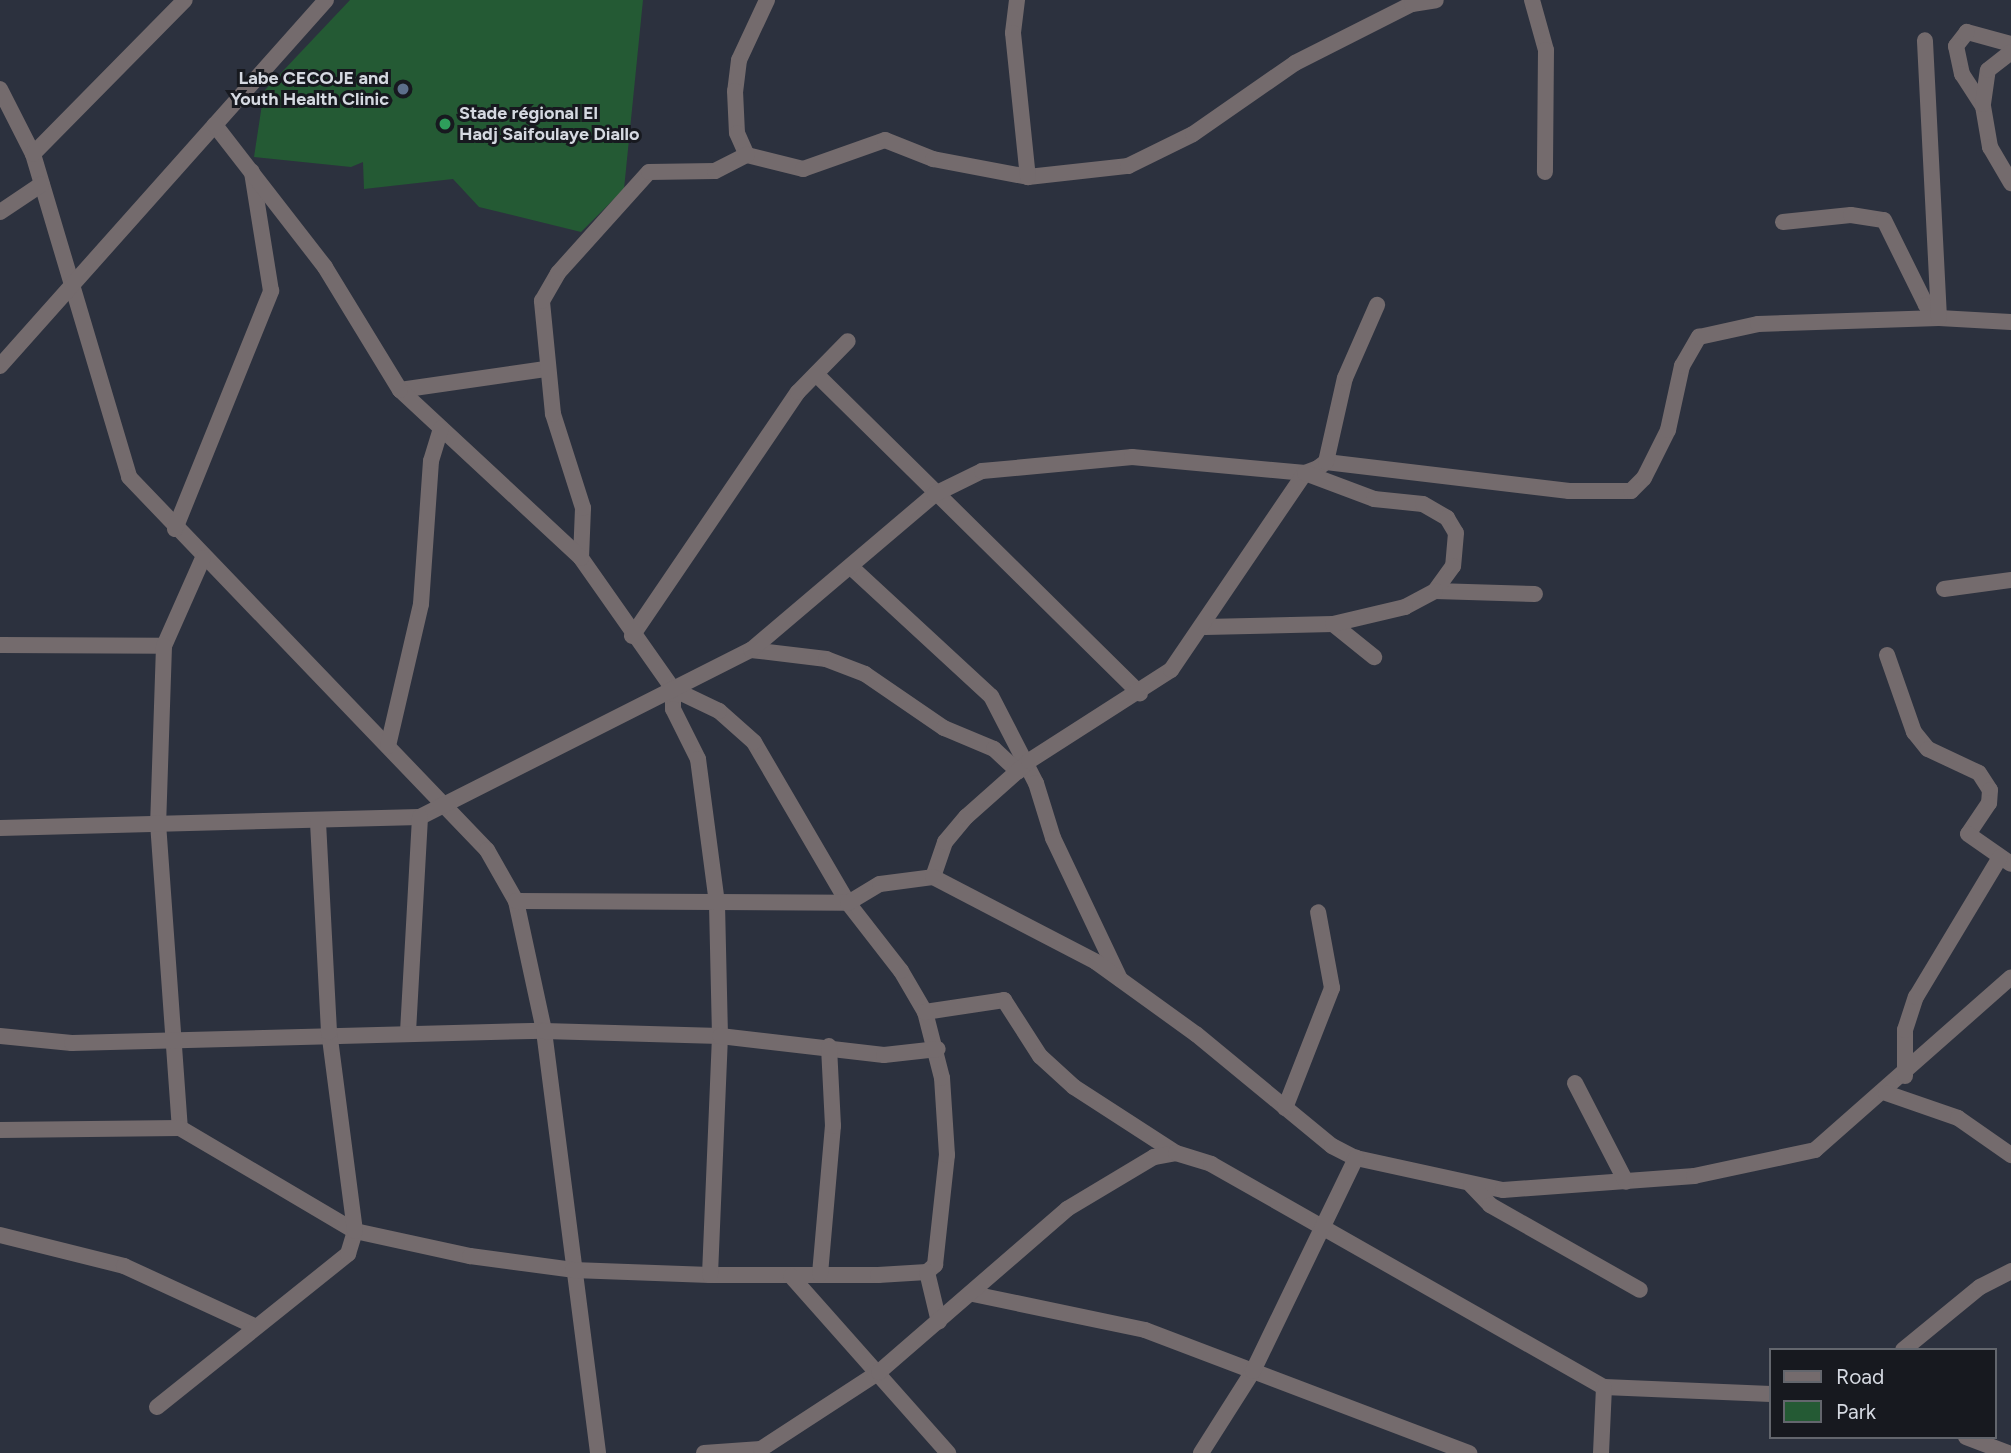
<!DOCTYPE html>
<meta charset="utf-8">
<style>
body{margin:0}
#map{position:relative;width:2011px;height:1453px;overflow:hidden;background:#2c313e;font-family:Figtree,sans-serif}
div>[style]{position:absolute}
.green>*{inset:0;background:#245a34}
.minor>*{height:16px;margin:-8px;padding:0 8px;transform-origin:8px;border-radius:8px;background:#746b6d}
.dots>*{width:19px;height:19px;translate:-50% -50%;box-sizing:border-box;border:4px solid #17191f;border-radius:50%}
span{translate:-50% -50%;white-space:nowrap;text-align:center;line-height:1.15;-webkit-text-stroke:6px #17191f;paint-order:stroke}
.poi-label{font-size:18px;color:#d5d9e1;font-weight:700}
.right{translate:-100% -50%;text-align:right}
.left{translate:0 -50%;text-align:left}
.legend{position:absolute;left:1769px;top:1348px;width:228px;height:91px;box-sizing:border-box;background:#17191f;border:2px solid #63666d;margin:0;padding:9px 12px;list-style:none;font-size:21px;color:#d5d9e1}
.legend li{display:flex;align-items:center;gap:14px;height:35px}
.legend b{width:35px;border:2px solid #63666d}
</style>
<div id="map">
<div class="green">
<i style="clip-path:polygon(350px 0,643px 0,624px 189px,581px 232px,479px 207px,453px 179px,364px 189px,363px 162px,351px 167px,254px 157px,264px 91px)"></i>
</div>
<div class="minor">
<i style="left:767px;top:0;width:66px;rotate:115deg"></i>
<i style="left:739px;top:60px;width:31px;rotate:97deg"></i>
<i style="left:735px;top:91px;width:42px;rotate:87.3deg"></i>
<i style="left:737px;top:133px;width:24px;rotate:66deg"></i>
<i style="left:747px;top:155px;width:58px;rotate:14deg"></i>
<i style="left:803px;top:169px;width:87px;rotate:-19.5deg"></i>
<i style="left:885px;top:140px;width:52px;rotate:21.6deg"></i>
<i style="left:933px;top:159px;width:97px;rotate:10.7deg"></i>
<i style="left:1028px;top:177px;width:101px;rotate:-6.3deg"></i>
<i style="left:1128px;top:166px;width:72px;rotate:-26.2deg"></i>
<i style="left:1193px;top:134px;width:124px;rotate:-34.8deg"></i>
<i style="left:1295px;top:63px;width:131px;rotate:-26.8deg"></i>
<i style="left:1412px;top:4px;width:24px;rotate:-9deg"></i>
<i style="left:1017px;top:0;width:33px;rotate:97deg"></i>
<i style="left:1013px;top:33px;width:145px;rotate:84.1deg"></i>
<i style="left:1532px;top:0;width:52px;rotate:74.4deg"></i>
<i style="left:1546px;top:50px;width:122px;rotate:90.5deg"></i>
<i style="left:2011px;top:44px;width:46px;rotate:-164.7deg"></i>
<i style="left:1967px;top:32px;width:18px;rotate:128deg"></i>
<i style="left:1956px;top:46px;width:29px;rotate:78deg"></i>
<i style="left:1962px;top:74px;width:38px;rotate:57deg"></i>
<i style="left:1983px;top:106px;width:42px;rotate:80.3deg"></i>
<i style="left:1990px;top:147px;width:42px;rotate:59.7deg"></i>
<i style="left:0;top:89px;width:73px;rotate:63.1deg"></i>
<i style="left:33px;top:154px;width:337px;rotate:73.4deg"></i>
<i style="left:129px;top:477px;width:517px;rotate:46.18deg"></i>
<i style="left:487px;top:850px;width:59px;rotate:60.4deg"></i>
<i style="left:516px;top:901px;width:133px;rotate:77.8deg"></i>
<i style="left:544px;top:1031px;width:425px;rotate:82.7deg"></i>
<i style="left:1983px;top:104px;width:34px;rotate:-82deg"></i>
<i style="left:1988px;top:70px;width:29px;rotate:-38deg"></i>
<i style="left:33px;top:154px;width:216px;rotate:-45.4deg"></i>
<i style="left:0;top:212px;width:50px;rotate:-33.7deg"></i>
<i style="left:1783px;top:222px;width:68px;rotate:-5.9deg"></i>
<i style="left:1851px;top:215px;width:33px;rotate:9deg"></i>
<i style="left:1884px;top:220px;width:95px;rotate:63.7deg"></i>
<i style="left:1926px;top:305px;width:18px;rotate:45deg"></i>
<i style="left:1939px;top:318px;width:72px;rotate:3.2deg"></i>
<i style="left:0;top:366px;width:490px;rotate:-48.3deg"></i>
<i style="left:816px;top:374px;width:455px;rotate:44.6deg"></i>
<i style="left:400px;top:390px;width:147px;rotate:-8.2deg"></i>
<i style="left:1326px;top:462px;width:245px;rotate:6.8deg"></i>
<i style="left:1569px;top:491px;width:62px"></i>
<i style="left:1631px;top:491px;width:18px;rotate:-45deg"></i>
<i style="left:1644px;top:478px;width:54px;rotate:-63.4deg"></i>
<i style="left:1668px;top:430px;width:66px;rotate:-77.7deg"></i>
<i style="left:1682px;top:366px;width:34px;rotate:-60deg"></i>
<i style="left:1699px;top:337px;width:60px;rotate:-12.4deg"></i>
<i style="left:1758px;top:324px;width:181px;rotate:-1.9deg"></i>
<i style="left:1939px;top:318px;width:278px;rotate:-92.9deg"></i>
<i style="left:175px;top:529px;width:257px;rotate:-68deg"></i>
<i style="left:271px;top:291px;width:121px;rotate:-99.1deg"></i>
<i style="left:581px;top:558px;width:50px;rotate:-87.7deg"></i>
<i style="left:583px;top:508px;width:99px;rotate:-107.7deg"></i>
<i style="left:553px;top:414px;width:114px;rotate:-95.6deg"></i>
<i style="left:542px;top:301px;width:32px;rotate:-60deg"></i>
<i style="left:558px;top:273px;width:136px;rotate:-48deg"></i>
<i style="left:649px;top:172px;width:66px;rotate:-0.9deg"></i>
<i style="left:715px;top:171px;width:36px;rotate:-27deg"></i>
<i style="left:851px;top:567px;width:190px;rotate:42.7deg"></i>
<i style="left:991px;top:696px;width:98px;rotate:62.7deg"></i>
<i style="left:1036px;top:783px;width:58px;rotate:72.8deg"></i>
<i style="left:1053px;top:838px;width:156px;rotate:64.6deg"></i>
<i style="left:1944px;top:589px;width:68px;rotate:-7.7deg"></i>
<i style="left:1435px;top:591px;width:100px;rotate:1.7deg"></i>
<i style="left:1205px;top:627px;width:128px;rotate:-1.3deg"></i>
<i style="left:1333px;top:624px;width:53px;rotate:38.8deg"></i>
<i style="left:632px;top:636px;width:295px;rotate:-55.8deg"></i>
<i style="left:798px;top:392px;width:71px;rotate:-45.6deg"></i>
<i style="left:0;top:645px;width:164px;rotate:0.3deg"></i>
<i style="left:164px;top:646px;width:96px;rotate:-66.1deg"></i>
<i style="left:164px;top:646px;width:177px;rotate:91.9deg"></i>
<i style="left:158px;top:823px;width:306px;rotate:85.9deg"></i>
<i style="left:180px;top:1128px;width:203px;rotate:30.5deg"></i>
<i style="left:355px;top:1231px;width:118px;rotate:12.3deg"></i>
<i style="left:470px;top:1256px;width:104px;rotate:7.7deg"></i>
<i style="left:573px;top:1270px;width:137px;rotate:2.1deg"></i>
<i style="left:710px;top:1275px;width:168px"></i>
<i style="left:878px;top:1275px;width:49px;rotate:-3.5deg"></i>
<i style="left:927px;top:1272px;width:11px;rotate:-41deg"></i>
<i style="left:935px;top:1265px;width:111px;rotate:-83.8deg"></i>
<i style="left:947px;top:1155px;width:77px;rotate:-93.7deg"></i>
<i style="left:942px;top:1078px;width:68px;rotate:-104.4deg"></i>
<i style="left:925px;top:1012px;width:48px;rotate:-120.3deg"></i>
<i style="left:901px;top:971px;width:86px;rotate:-127.9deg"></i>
<i style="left:848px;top:903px;width:186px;rotate:-120.3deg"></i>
<i style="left:754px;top:742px;width:47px;rotate:-138.5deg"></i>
<i style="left:719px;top:711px;width:51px;rotate:-154.4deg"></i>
<i style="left:673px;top:689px;width:160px;rotate:-125.1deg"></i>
<i style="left:581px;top:558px;width:247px;rotate:-137.1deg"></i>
<i style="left:400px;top:390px;width:144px;rotate:-121.4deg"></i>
<i style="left:325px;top:267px;width:180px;rotate:-127.8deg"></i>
<i style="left:751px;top:650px;width:76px;rotate:6.8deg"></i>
<i style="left:826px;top:659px;width:42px;rotate:21deg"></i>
<i style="left:865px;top:674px;width:96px;rotate:34.4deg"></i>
<i style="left:944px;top:728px;width:54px;rotate:22.8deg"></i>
<i style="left:994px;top:749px;width:33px;rotate:43deg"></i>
<i style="left:1887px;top:655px;width:82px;rotate:70.7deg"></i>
<i style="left:1914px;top:732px;width:22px;rotate:51deg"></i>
<i style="left:1928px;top:749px;width:56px;rotate:25.2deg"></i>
<i style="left:1979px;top:773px;width:20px;rotate:57deg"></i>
<i style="left:1990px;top:790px;width:13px;rotate:94deg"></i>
<i style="left:1989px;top:803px;width:37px;rotate:124deg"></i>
<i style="left:1968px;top:834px;width:52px;rotate:34.9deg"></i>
<i style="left:673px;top:689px;width:20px;rotate:90deg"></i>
<i style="left:673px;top:709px;width:56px;rotate:63.4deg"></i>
<i style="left:698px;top:759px;width:146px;rotate:82.5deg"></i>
<i style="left:717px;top:904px;width:132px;rotate:88.7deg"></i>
<i style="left:720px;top:1036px;width:239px;rotate:92.4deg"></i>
<i style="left:388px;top:746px;width:146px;rotate:-76.9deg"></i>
<i style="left:421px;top:604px;width:143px;rotate:-86deg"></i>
<i style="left:431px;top:461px;width:34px;rotate:-73deg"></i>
<i style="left:0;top:828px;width:420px;rotate:-1.5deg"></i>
<i style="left:420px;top:817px;width:371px;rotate:-26.8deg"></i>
<i style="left:751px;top:650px;width:241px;rotate:-40.3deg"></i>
<i style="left:935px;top:494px;width:52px;rotate:-26.1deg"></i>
<i style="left:982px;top:471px;width:151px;rotate:-5.3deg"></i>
<i style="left:1132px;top:457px;width:174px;rotate:5.3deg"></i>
<i style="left:1305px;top:473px;width:14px;rotate:-21deg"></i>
<i style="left:1318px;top:468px;width:10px;rotate:-37deg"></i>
<i style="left:1326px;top:462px;width:86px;rotate:-77.3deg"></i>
<i style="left:1345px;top:378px;width:80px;rotate:-66.3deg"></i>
<i style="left:933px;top:877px;width:37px;rotate:-71deg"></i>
<i style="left:945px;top:842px;width:33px;rotate:-50deg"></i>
<i style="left:966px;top:817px;width:84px;rotate:-41.6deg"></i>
<i style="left:1029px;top:761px;width:169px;rotate:-32.7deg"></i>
<i style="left:1171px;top:670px;width:238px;rotate:-55.8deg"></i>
<i style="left:1305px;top:473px;width:74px;rotate:20.6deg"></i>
<i style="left:1374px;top:499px;width:49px;rotate:5.8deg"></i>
<i style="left:1423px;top:504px;width:28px;rotate:30deg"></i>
<i style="left:1447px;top:518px;width:17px;rotate:59deg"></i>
<i style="left:1456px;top:533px;width:33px;rotate:95deg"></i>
<i style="left:1453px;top:566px;width:31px;rotate:126deg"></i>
<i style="left:1435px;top:591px;width:34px;rotate:152deg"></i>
<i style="left:1405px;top:607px;width:74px;rotate:166.7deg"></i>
<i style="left:516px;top:901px;width:332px;rotate:0.3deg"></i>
<i style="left:848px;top:903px;width:37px;rotate:-31deg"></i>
<i style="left:880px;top:884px;width:53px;rotate:-7.5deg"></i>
<i style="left:933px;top:877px;width:184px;rotate:27.5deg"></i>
<i style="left:1096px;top:962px;width:123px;rotate:35.8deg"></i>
<i style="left:1196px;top:1034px;width:176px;rotate:39.5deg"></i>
<i style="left:1332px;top:1146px;width:27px;rotate:27deg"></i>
<i style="left:1356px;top:1158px;width:150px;rotate:12.3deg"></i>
<i style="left:1503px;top:1190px;width:192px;rotate:-4.2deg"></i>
<i style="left:1694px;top:1176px;width:124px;rotate:-12.1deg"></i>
<i style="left:1815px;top:1150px;width:261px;rotate:-41.4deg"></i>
<i style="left:925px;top:1012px;width:80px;rotate:-8.6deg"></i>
<i style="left:1004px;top:1000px;width:67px;rotate:57.3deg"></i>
<i style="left:1040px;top:1056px;width:46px;rotate:42.4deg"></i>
<i style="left:1074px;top:1087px;width:121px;rotate:32.9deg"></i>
<i style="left:408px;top:1032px;width:215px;rotate:-86.8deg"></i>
<i style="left:0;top:1036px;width:72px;rotate:5.6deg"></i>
<i style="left:72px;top:1043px;width:472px;rotate:-1.5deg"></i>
<i style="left:544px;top:1031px;width:176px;rotate:1.6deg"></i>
<i style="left:720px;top:1036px;width:165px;rotate:6.6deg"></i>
<i style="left:884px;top:1055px;width:54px;rotate:-6.3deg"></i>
<i style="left:1905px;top:1076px;width:46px;rotate:-90deg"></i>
<i style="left:1905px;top:1030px;width:35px;rotate:-72deg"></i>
<i style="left:1916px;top:997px;width:163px;rotate:-59deg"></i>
<i style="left:1575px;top:1083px;width:111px;rotate:62.7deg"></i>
<i style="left:1886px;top:1093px;width:76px;rotate:19.1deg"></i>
<i style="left:1958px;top:1118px;width:65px;rotate:34.9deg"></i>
<i style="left:1285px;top:1108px;width:129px;rotate:-68.6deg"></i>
<i style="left:1332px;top:988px;width:77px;rotate:-100.4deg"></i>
<i style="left:0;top:1130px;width:180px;rotate:-0.6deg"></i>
<i style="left:1471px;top:1185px;width:28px;rotate:46deg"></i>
<i style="left:1490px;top:1205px;width:172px;rotate:29.5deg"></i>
<i style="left:0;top:1235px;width:128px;rotate:14deg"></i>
<i style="left:124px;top:1266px;width:141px;rotate:24.7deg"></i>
<i style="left:927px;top:1272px;width:51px;rotate:76.5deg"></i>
<i style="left:820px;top:1274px;width:149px;rotate:-85deg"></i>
<i style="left:833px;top:1126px;width:80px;rotate:-92.9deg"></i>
<i style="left:791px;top:1276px;width:237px;rotate:48.4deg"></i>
<i style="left:973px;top:1294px;width:176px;rotate:11.8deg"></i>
<i style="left:1145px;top:1330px;width:347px;rotate:20.8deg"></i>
<i style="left:1903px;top:1350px;width:99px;rotate:-39.3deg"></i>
<i style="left:1980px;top:1287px;width:35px;rotate:-27deg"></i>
<i style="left:157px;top:1407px;width:245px;rotate:-38.7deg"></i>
<i style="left:348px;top:1254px;width:24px;rotate:-73deg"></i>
<i style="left:355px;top:1231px;width:201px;rotate:-97.4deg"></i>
<i style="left:329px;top:1032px;width:210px;rotate:-93deg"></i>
<i style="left:1966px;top:1437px;width:45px;rotate:20.9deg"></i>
<i style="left:704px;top:1453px;width:57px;rotate:-4deg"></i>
<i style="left:761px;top:1449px;width:141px;rotate:-33.1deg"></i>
<i style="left:879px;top:1372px;width:249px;rotate:-40.9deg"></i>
<i style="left:1067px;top:1209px;width:101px;rotate:-30.9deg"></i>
<i style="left:1154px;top:1157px;width:22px;rotate:-10deg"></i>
<i style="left:1176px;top:1153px;width:37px;rotate:17deg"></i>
<i style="left:1211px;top:1164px;width:452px;rotate:29.6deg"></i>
<i style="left:1604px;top:1387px;width:167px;rotate:2.4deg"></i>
<i style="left:1201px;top:1453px;width:97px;rotate:-57.6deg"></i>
<i style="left:1253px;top:1371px;width:237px;rotate:-64.2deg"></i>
<i style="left:1601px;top:1453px;width:66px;rotate:-87.4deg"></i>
</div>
<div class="dots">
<i style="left:403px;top:89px;background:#5c6f8a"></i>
<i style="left:445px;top:124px;background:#2e9e5b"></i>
</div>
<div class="poi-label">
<span class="right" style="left:389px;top:89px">Labe CECOJE and<br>Youth Health Clinic</span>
<span class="left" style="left:459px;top:124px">Stade régional El<br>Hadj Saifoulaye Diallo</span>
</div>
<ul class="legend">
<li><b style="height:9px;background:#746b6d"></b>Road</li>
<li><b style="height:19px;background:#245a34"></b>Park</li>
</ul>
</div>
